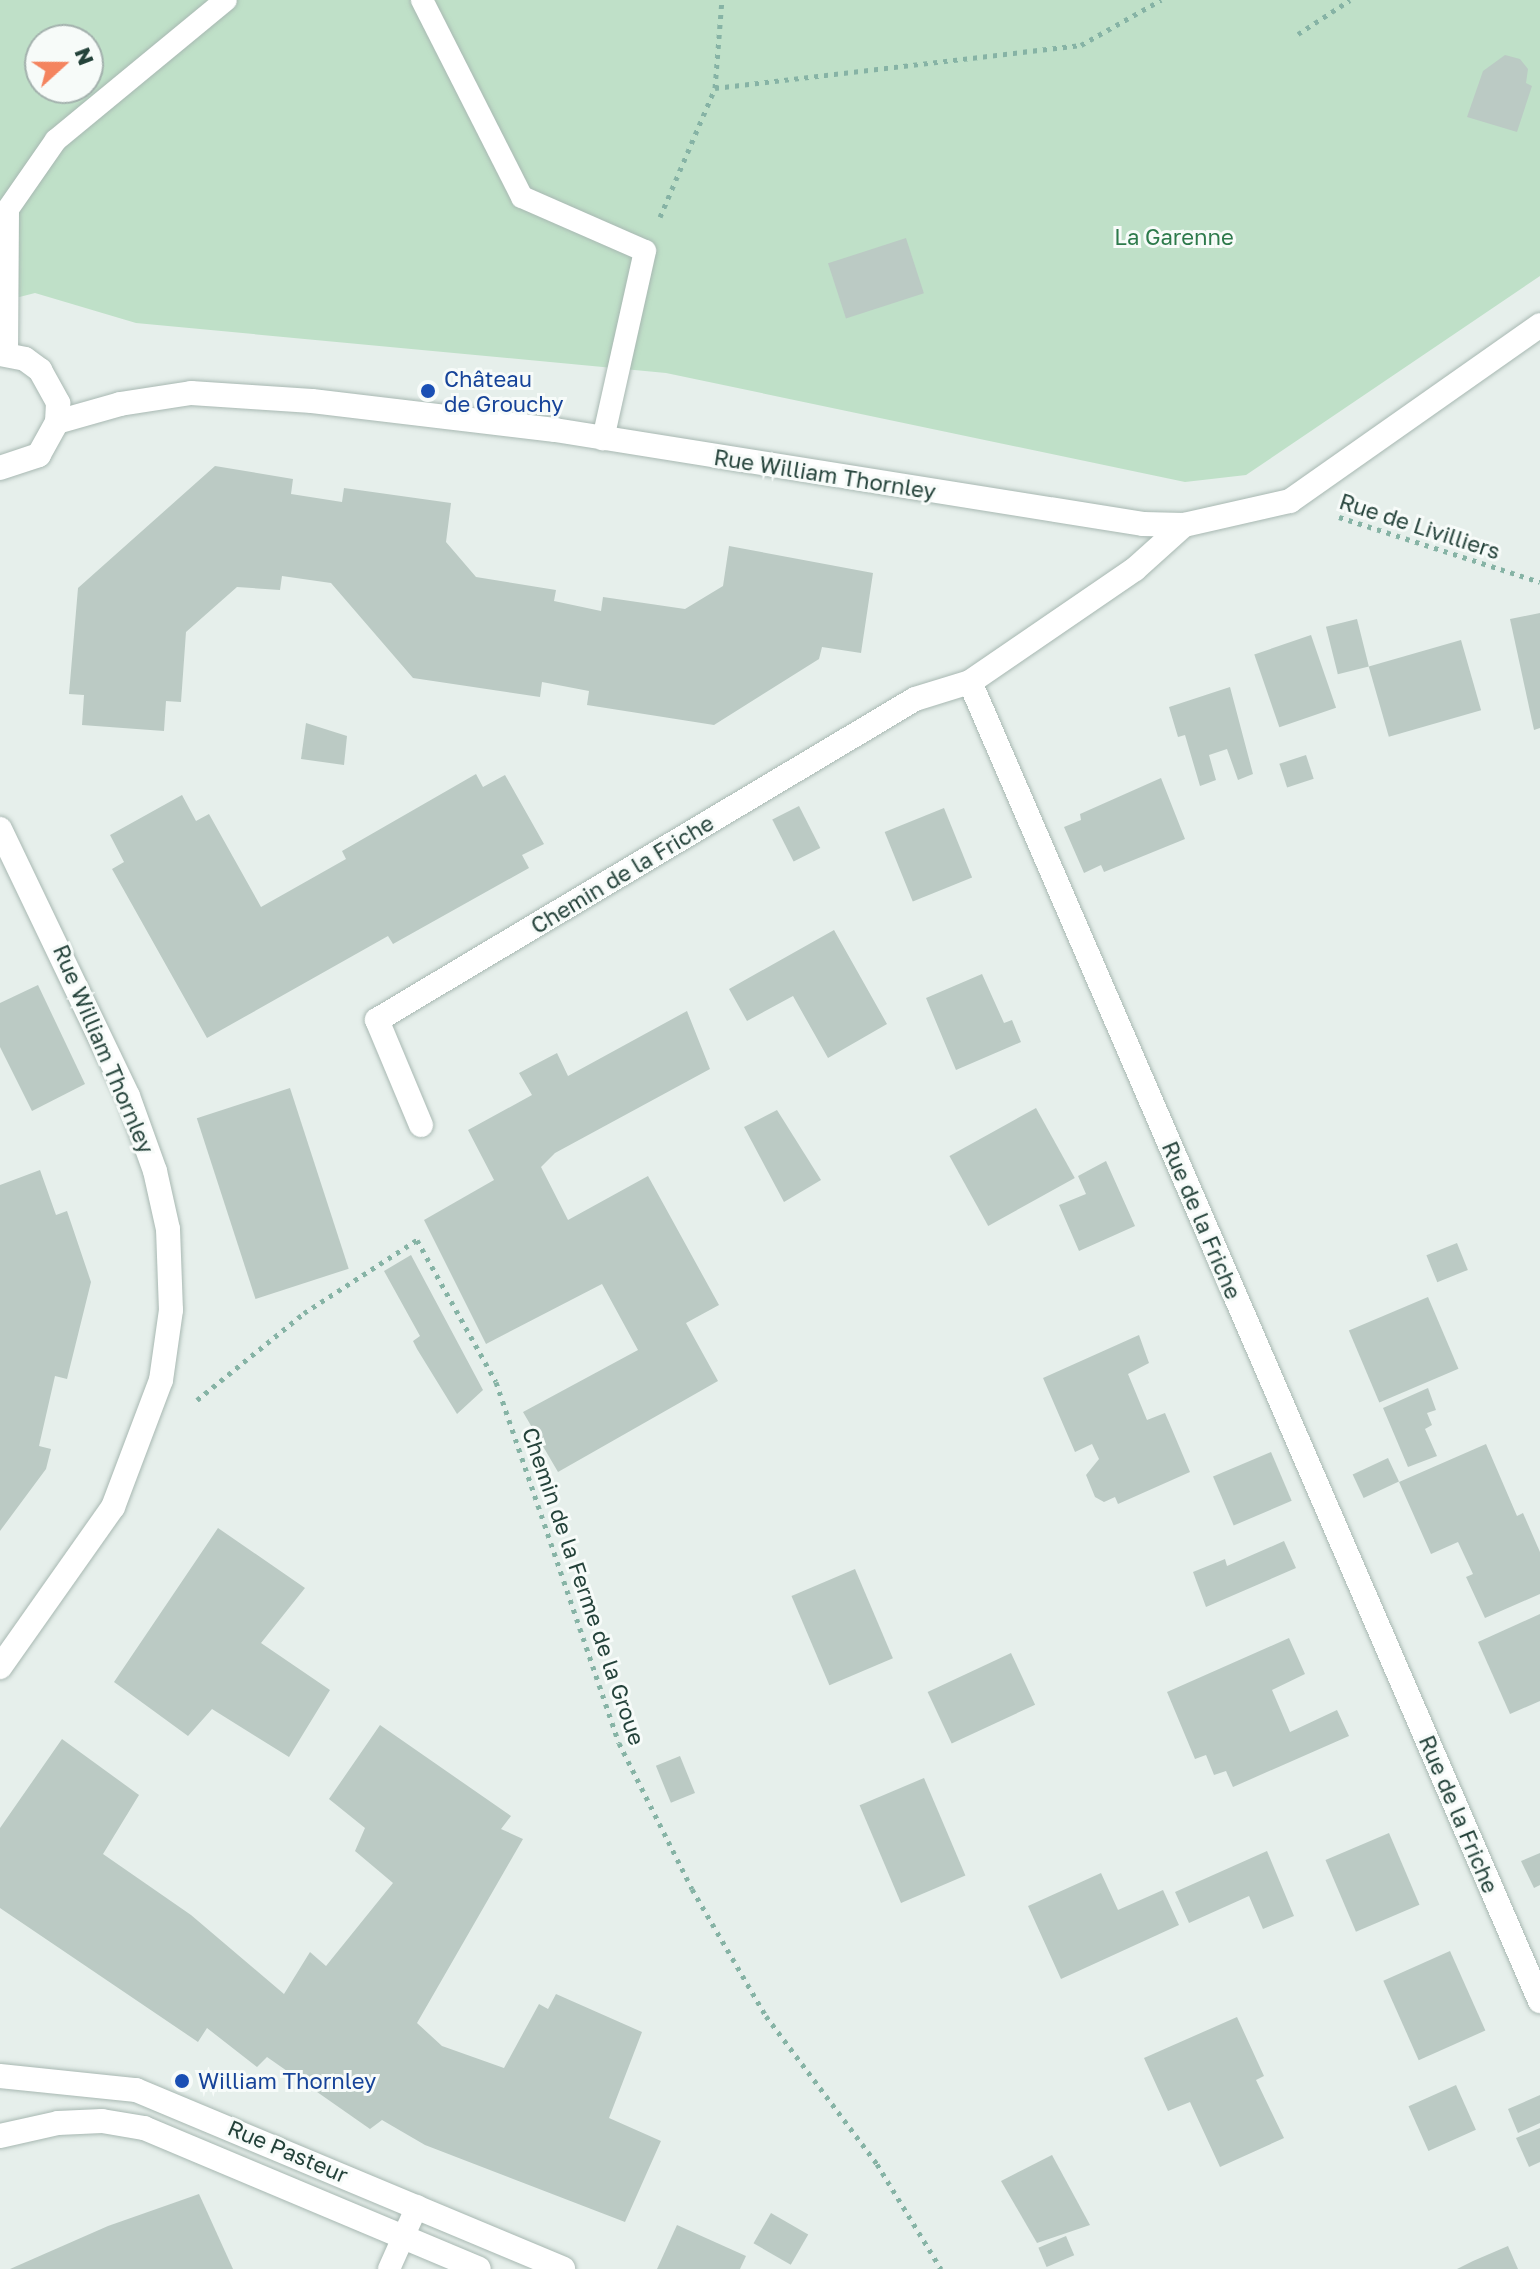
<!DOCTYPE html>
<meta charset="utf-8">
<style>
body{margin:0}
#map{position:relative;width:1540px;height:2269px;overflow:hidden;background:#e6efeb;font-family:"Golos Text",sans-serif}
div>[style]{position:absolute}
.green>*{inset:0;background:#bfe0c8}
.building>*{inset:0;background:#bbcac4;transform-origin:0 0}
.path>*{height:5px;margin-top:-2.5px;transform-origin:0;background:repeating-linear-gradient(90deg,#86b3a5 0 4px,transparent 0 10px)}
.roads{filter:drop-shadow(0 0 2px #a8b8b2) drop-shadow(0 0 2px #a8b8b2)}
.lane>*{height:22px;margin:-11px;padding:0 11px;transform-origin:11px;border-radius:11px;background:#fff}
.street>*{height:24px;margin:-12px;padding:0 12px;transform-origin:12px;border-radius:12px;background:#fff}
.secondary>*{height:24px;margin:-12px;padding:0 12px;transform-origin:12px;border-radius:12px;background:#fff}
.dots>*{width:22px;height:22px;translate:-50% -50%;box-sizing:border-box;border:4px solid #f7fbf9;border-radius:50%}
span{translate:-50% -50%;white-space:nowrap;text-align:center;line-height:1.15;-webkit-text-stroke:6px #f7fbf9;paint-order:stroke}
.park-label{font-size:22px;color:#2d7a4b}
.transit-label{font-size:22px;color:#164399}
.left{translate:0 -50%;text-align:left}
.street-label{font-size:22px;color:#24423a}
.north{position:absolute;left:24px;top:24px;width:80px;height:80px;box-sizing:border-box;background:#f7fbf9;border:2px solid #a3b1ad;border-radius:50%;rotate:69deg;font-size:22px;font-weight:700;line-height:32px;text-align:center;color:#24423a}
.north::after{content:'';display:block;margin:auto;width:28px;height:36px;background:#f4845f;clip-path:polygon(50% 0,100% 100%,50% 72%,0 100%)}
</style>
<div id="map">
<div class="green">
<i style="clip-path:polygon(evenodd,0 0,1540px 0,1540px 276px,1246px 475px,1185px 482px,666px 373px,136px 323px,35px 293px,0 302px,0 0,40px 40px,88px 40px,88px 88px,40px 88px,40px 40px)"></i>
</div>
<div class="building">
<i style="clip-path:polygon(1505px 55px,1520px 59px,1528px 69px,1526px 83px,1532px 86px,1517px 132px,1467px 117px,1483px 71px)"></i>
<i style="left:906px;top:238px;width:58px;height:82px;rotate:72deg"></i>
<i style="clip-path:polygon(215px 466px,293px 479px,291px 494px,342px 502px,344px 488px,451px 503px,446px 542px,476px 577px,556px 590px,554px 601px,601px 611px,603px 597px,685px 609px,723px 586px,729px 546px,873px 573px,861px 653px,822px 647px,819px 659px,714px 725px,587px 705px,589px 691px,542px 682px,540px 697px,413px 678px,331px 583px,282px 576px,280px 590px,237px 587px,186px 632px,181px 702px,166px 701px,164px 731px,82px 725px,84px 695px,69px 694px,78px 588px)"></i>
<i style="clip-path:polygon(1540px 613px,1540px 728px,1534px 730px,1510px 619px)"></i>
<i style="left:1357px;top:619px;width:49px;height:32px;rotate:76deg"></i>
<i style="left:1311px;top:635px;width:77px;height:60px;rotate:71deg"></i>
<i style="left:1461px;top:640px;width:73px;height:96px;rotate:74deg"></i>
<i style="clip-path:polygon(1230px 687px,1253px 774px,1238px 780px,1227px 749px,1209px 755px,1216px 780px,1200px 786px,1185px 735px,1178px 737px,1169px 707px)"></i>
<i style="clip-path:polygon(306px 723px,347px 736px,344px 765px,301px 759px)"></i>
<i style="left:1306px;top:755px;width:25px;height:28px;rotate:72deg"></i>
<i style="clip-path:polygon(476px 774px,483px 787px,505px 775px,544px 844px,522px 855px,529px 868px,393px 944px,388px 936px,207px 1038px,112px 869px,124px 862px,110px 835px,182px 795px,196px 821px,209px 814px,261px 907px,346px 859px,342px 851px)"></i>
<i style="clip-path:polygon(1161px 778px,1185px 839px,1104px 872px,1101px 865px,1084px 873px,1064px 827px,1081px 820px,1080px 814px)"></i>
<i style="left:799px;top:806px;width:47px;height:30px;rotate:63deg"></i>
<i style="left:944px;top:808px;width:75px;height:64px;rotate:68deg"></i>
<i style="clip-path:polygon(834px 930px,887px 1024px,828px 1058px,793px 996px,747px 1021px,729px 989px)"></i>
<i style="clip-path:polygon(982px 974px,1004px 1023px,1012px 1020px,1021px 1042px,956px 1070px,926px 998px)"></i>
<i style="clip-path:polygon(38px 985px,85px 1084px,32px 1111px,0 1047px,0 1003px)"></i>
<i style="clip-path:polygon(687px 1011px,710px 1069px,555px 1153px,541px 1167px,568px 1220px,648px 1176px,719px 1305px,686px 1323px,718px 1381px,558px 1472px,523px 1412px,638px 1350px,602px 1284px,486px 1344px,424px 1220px,494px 1180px,468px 1130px,532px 1095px,519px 1073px,557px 1053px,568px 1076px)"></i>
<i style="left:290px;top:1088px;width:190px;height:98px;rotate:72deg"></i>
<i style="left:1036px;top:1108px;width:80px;height:99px;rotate:61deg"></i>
<i style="clip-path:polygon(777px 1110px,821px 1180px,784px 1202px,744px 1127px)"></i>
<i style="clip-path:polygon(1106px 1161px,1135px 1226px,1079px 1251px,1059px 1205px,1086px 1194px,1078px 1176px)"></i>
<i style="clip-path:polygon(40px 1170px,56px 1215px,67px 1211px,91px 1282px,67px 1379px,55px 1376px,39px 1446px,51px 1449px,46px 1469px,0 1531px,0 1185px)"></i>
<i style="left:1457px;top:1243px;width:29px;height:33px;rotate:68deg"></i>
<i style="clip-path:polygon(411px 1255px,483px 1390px,457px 1414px,417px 1349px,413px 1341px,420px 1336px,384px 1271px)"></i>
<i style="left:1428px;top:1297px;width:78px;height:86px;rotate:67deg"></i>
<i style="clip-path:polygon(1139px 1335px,1149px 1363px,1128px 1374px,1147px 1420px,1165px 1413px,1190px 1472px,1118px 1504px,1115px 1497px,1104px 1502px,1095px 1497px,1086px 1475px,1099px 1459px,1092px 1444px,1075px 1452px,1043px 1378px)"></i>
<i style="clip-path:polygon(1428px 1388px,1436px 1410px,1427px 1413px,1432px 1425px,1425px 1429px,1437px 1456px,1408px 1467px,1383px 1408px)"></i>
<i style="clip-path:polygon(1486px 1444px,1517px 1516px,1523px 1513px,1540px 1552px,1540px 1594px,1485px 1618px,1466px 1577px,1473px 1574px,1458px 1542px,1431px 1554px,1399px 1482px)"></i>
<i style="left:1271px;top:1452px;width:53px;height:63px;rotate:67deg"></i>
<i style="left:1388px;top:1458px;width:26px;height:39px;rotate:65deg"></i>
<i style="clip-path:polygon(218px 1528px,305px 1588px,261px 1643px,330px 1690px,289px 1757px,212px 1709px,188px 1736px,114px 1682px)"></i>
<i style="clip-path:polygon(1284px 1541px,1296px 1568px,1206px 1607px,1193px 1572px,1225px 1559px,1227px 1566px)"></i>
<i style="left:855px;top:1569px;width:97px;height:69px;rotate:67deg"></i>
<i style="clip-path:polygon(1540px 1614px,1540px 1701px,1510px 1714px,1478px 1642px)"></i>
<i style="clip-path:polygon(1289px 1638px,1305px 1674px,1272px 1690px,1290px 1732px,1337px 1710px,1349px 1736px,1233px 1787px,1226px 1771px,1214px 1775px,1206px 1755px,1195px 1759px,1167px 1692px)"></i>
<i style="left:1011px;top:1653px;width:57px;height:92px;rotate:65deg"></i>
<i style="clip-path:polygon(380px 1725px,511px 1816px,501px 1829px,523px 1839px,417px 2023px,442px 2046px,504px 2068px,539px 2004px,548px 2009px,556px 1994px,642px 2032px,609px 2118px,661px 2141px,625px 2222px,425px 2145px,382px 2120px,370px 2129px,267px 2057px,257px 2067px,207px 2028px,198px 2042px,0 1908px,0 1828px,62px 1739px,139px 1795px,103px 1854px,191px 1915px,284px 1994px,310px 1952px,326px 1966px,393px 1883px,355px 1851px,365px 1828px,329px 1799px)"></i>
<i style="left:680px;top:1756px;width:40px;height:26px;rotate:68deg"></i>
<i style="left:924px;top:1778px;width:106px;height:70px;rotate:67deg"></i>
<i style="left:1389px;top:1833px;width:78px;height:69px;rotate:67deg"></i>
<i style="clip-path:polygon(1267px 1851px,1294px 1916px,1263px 1929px,1249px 1896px,1189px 1923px,1175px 1892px)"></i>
<i style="clip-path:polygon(1540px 1853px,1540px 1885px,1534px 1888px,1521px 1861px)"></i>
<i style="clip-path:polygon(1101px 1873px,1118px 1910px,1163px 1890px,1179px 1925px,1061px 1979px,1028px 1906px)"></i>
<i style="left:1450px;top:1951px;width:87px;height:73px;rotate:66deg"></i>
<i style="clip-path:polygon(1237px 2017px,1264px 2076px,1256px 2080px,1284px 2138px,1220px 2167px,1190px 2102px,1168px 2111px,1144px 2058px)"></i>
<i style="left:1456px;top:2085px;width:49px;height:52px;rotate:66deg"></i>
<i style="clip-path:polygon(1540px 2095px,1540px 2123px,1518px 2133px,1508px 2109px)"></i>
<i style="clip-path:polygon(1540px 2128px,1540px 2162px,1529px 2167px,1516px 2138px)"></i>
<i style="clip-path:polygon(1052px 2155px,1090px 2225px,1037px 2243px,1001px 2181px)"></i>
<i style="clip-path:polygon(199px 2194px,233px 2269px,10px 2269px,108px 2226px)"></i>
<i style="left:771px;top:2213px;width:43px;height:35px;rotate:30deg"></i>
<i style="clip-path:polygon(677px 2225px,746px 2256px,740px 2269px,657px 2269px)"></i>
<i style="left:1066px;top:2236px;width:21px;height:30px;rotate:67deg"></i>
<i style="clip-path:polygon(1508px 2246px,1518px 2269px,1457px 2269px,1473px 2261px)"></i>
</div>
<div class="path">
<i style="left:1298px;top:34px;width:62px;rotate:-33.2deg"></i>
<i style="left:715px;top:88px;width:369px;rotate:-6.7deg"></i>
<i style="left:1081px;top:45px;width:92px;rotate:-29.4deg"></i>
<i style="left:660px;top:217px;width:140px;rotate:-66.9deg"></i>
<i style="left:715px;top:88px;width:88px;rotate:-85.5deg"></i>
<i style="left:1339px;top:517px;width:211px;rotate:17.9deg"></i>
<i style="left:197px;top:1400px;width:138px;rotate:-39.1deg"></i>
<i style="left:304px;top:1313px;width:135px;rotate:-32.9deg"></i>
<i style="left:417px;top:1240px;width:162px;rotate:60.9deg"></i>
<i style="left:496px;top:1382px;width:381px;rotate:71.2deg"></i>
<i style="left:619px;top:1743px;width:163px;rotate:63.4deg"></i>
<i style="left:692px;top:1889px;width:147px;rotate:59.8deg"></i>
<i style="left:766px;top:2016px;width:185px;rotate:53.1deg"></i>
<i style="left:877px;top:2164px;width:123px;rotate:58.6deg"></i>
</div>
<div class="roads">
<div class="lane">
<i style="left:422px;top:0;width:221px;rotate:63.1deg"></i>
<i style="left:522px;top:197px;width:134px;rotate:23.7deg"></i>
<i style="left:645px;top:251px;width:193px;rotate:102.6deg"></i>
<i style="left:7px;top:354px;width:145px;rotate:-89.6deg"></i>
<i style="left:8px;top:209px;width:84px;rotate:-55.2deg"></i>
<i style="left:56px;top:140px;width:220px;rotate:-39.5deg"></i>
<i style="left:389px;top:2269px;width:69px;rotate:-66deg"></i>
</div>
<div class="street">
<i style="left:970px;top:682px;width:1437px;rotate:66.63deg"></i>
<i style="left:421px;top:1125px;width:114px;rotate:-112.7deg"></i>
<i style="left:377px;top:1020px;width:626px;rotate:-30.82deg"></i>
<i style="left:915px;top:699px;width:58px;rotate:-17.2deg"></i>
<i style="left:970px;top:682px;width:200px;rotate:-34.4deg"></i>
<i style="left:1135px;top:569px;width:66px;rotate:-41.9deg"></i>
</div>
<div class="secondary">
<i style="left:0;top:354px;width:25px;rotate:11deg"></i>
<i style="left:25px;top:359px;width:19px;rotate:36deg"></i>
<i style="left:40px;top:370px;width:38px;rotate:61deg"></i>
<i style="left:58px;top:403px;width:19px;rotate:93deg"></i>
<i style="left:57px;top:422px;width:38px;rotate:119deg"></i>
<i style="left:39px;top:455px;width:41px;rotate:161.6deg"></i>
<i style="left:57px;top:422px;width:66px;rotate:-15.9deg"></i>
<i style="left:120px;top:404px;width:72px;rotate:-8.8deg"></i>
<i style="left:191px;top:393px;width:121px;rotate:3.8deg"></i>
<i style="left:312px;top:401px;width:245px;rotate:6.8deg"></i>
<i style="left:555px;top:430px;width:595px;rotate:9.08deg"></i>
<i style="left:1143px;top:524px;width:41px;rotate:1.4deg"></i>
<i style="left:1184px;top:525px;width:109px;rotate:-12.8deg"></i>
<i style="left:1290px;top:501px;width:306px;rotate:-35.1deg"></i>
<i style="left:0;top:829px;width:296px;rotate:64.4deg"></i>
<i style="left:128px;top:1096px;width:80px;rotate:70.2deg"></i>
<i style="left:155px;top:1171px;width:59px;rotate:77.4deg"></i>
<i style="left:168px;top:1229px;width:81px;rotate:87.9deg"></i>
<i style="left:171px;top:1310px;width:71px;rotate:98.1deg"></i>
<i style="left:161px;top:1380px;width:136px;rotate:110.7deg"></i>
<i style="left:113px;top:1507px;width:196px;rotate:125.2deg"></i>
<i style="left:0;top:2076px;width:137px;rotate:5.9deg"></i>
<i style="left:136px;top:2090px;width:463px;rotate:22.7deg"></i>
<i style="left:0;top:2136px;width:59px;rotate:-12.6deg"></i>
<i style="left:58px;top:2123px;width:44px;rotate:-2.6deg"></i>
<i style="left:102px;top:2121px;width:43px;rotate:9.5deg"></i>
<i style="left:144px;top:2128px;width:363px;rotate:22.8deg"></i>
</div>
</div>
<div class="dots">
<i style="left:428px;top:391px;background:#1a4fb4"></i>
<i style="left:182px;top:2081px;background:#1a4fb4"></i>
</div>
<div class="park-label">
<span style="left:1174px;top:237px">La Garenne</span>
</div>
<div class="transit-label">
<span class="left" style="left:444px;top:391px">Château<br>de Grouchy</span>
<span class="left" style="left:198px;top:2081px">William Thornley</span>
</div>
<div class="street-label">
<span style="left:825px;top:474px;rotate:9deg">Rue William Thornley</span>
<span style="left:1420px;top:526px;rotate:18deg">Rue de Livilliers</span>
<span style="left:622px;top:874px;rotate:-31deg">Chemin de la Friche</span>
<span style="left:104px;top:1049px;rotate:67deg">Rue William Thornley</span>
<span style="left:1202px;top:1220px;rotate:67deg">Rue de la Friche</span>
<span style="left:584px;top:1586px;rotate:71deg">Chemin de la Ferme de la Groue</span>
<span style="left:1459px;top:1814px;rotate:67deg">Rue de la Friche</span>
<span style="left:288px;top:2151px;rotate:23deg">Rue Pasteur</span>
</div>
<div class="north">N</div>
</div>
